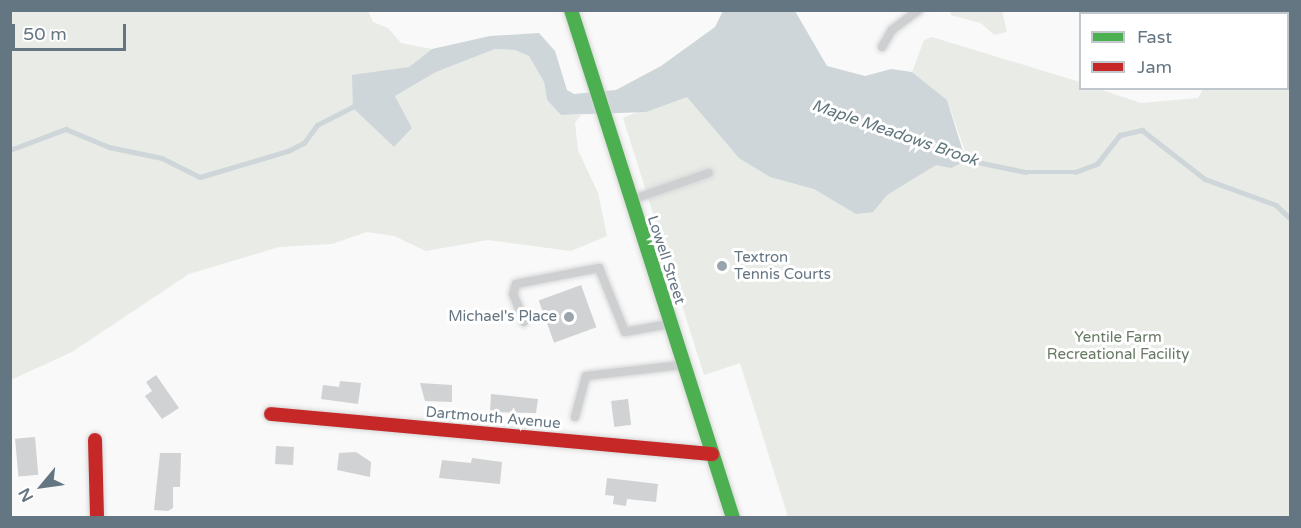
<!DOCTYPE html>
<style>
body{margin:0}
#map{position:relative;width:1301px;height:528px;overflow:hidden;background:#f9f9f9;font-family:"Varela Round",sans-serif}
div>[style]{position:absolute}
.green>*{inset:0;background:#e8ebe6}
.water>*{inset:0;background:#ced6d9}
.stream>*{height:4.5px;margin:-2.25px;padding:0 2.25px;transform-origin:2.25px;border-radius:2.25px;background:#ced6d9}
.building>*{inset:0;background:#d0d2d3;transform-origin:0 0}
.roads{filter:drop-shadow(0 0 2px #d5d6d7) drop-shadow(0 0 2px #d5d6d7)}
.lane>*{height:8px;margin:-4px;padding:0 4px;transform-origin:4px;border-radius:4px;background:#cecfd0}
.fast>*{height:14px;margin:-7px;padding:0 7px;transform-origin:7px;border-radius:7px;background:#4caf50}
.jam>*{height:14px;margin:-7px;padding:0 7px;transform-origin:7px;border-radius:7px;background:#c62828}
.dots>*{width:16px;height:16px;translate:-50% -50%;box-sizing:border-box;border:3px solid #fff;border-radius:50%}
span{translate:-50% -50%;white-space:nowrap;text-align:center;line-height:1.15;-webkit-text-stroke:6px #fff;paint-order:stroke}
.poi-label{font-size:15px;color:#657683}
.left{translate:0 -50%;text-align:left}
.right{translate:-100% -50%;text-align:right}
.street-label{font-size:15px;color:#657683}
.park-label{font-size:15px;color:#687a64}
.water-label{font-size:16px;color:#60757c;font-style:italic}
.frame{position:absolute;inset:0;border:12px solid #657683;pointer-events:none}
.legend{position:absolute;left:1079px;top:12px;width:210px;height:78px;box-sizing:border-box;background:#fff;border:2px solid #c1c8cd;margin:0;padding:8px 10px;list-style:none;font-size:18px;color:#657683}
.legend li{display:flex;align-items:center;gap:12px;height:30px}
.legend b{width:30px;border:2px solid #c1c8cd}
.north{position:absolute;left:12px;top:456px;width:60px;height:60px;-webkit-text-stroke:4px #fff;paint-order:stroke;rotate:241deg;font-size:16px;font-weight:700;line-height:24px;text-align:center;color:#657683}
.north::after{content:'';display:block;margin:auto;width:21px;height:27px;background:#657683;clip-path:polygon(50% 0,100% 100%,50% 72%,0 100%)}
.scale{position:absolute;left:12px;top:24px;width:114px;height:27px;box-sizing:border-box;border:3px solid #657683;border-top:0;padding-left:8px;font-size:18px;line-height:21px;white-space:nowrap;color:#657683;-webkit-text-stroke:4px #fff;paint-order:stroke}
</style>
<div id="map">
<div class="green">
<i style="clip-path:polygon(11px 11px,368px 11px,373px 22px,388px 28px,401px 43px,432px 49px,409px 67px,388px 72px,353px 108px,394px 147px,412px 128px,395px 96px,436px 72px,495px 49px,515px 50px,529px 56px,544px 82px,547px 100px,561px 115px,581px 115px,575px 123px,578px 150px,598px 193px,607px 236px,571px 251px,488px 240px,426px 251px,394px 236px,367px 232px,332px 244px,279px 247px,189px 274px,72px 352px,11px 380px)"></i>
<i style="clip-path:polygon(951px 11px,1002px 11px,1007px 32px,994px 35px,981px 23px,951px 15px)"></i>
<i style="clip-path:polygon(1238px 11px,1290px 11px,1290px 517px,788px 517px,740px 363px,704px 375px,623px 118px,739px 71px,965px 151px,947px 100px,912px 72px,924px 40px,932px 37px,1080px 82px,1080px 88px,1099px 89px,1141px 103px,1198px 98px,1203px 89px,1288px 88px,1288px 14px)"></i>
</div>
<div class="water">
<i style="clip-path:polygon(723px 11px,795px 11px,827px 66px,865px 76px,891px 69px,912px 72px,947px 100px,966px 161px,951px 168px,936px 165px,887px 195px,873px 212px,856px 214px,814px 189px,770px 177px,739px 158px,687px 97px,646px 112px,561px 115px,547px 100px,544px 82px,529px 56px,515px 50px,495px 49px,436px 72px,395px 96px,412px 128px,394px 147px,353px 108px,352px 75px,409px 67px,432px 49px,490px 36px,539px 33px,555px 51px,567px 90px,574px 94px,616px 90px,661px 66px,715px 27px)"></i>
</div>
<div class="stream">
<i style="left:10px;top:150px;width:60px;rotate:-20.6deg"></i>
<i style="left:66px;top:129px;width:47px;rotate:22.7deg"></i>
<i style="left:109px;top:147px;width:54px;rotate:11.7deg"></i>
<i style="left:162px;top:158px;width:42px;rotate:26.6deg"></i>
<i style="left:200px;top:177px;width:92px;rotate:-16.5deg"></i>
<i style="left:288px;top:151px;width:18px;rotate:-27deg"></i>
<i style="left:304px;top:143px;width:22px;rotate:-54deg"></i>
<i style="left:317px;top:125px;width:44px;rotate:-27.1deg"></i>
<i style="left:963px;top:159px;width:64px;rotate:11.7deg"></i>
<i style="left:1026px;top:172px;width:49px"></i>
<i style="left:1075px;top:172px;width:23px;rotate:-20deg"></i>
<i style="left:1097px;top:164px;width:37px;rotate:-52deg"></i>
<i style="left:1120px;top:135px;width:23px;rotate:-13deg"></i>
<i style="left:1142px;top:130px;width:80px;rotate:37.9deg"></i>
<i style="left:1205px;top:179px;width:76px;rotate:20.1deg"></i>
<i style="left:1276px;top:205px;width:19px;rotate:43deg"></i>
</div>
<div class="building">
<i style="left:581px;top:285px;width:45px;height:45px;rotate:70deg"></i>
<i style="clip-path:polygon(156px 375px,179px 408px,162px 419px,145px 396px,152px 391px,146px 382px)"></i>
<i style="clip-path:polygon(340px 381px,361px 383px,358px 404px,321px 399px,323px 385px,339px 387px)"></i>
<i style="clip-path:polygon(420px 383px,452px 385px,452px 402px,425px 401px)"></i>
<i style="clip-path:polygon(491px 394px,538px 399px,536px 413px,490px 412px)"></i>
<i style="left:628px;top:399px;width:26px;height:17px;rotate:83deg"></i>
<i style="left:35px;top:437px;width:38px;height:20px;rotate:85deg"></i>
<i style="left:276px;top:446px;width:18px;height:18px;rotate:3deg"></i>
<i style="clip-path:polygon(356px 452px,371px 462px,370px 477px,337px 470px,339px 453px)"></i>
<i style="clip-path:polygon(160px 453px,181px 453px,180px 487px,173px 487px,173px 508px,168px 511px,154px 510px)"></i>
<i style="clip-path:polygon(472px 458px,502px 462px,500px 484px,439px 478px,442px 460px,471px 463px)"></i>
<i style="clip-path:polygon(607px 478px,658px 484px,656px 502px,627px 499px,626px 506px,613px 504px,614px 496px,605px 495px)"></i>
</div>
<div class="roads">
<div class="lane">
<i style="left:882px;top:47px;width:20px;rotate:-60deg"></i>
<i style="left:892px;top:30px;width:34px;rotate:-37deg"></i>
<i style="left:634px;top:199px;width:79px;rotate:-19.1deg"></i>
<i style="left:524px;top:322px;width:30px;rotate:-111deg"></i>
<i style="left:513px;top:294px;width:10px;rotate:-73deg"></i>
<i style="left:516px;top:284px;width:85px;rotate:-10.9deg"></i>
<i style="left:599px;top:268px;width:69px;rotate:67.9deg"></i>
<i style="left:625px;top:332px;width:45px;rotate:-10.3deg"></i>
<i style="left:575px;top:417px;width:42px;rotate:-75deg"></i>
<i style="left:586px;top:376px;width:96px;rotate:-6.6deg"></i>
</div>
<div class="fast">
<i style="left:571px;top:10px;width:533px;rotate:72.31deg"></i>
</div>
<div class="jam">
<i style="left:271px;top:414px;width:443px;rotate:5.2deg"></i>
<i style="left:95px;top:440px;width:78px;rotate:88.5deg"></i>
</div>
</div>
<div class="dots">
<i style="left:722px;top:266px;background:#99a4ac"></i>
<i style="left:569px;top:317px;background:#99a4ac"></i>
</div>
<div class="poi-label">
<span class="left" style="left:734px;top:266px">Textron<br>Tennis Courts</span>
<span class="right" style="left:557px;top:317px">Michael's Place</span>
</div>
<div class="street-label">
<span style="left:666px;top:260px;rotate:72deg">Lowell Street</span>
<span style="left:493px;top:418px;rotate:5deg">Dartmouth Avenue</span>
</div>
<div class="park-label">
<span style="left:1118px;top:346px">Yentile Farm<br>Recreational Facility</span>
</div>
<div class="water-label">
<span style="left:895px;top:133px;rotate:19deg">Maple Meadows Brook</span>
</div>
<div class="frame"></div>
<ul class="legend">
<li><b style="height:8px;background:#4caf50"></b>Fast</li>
<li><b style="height:8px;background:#c62828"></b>Jam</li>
</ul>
<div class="north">N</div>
<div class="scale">50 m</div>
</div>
